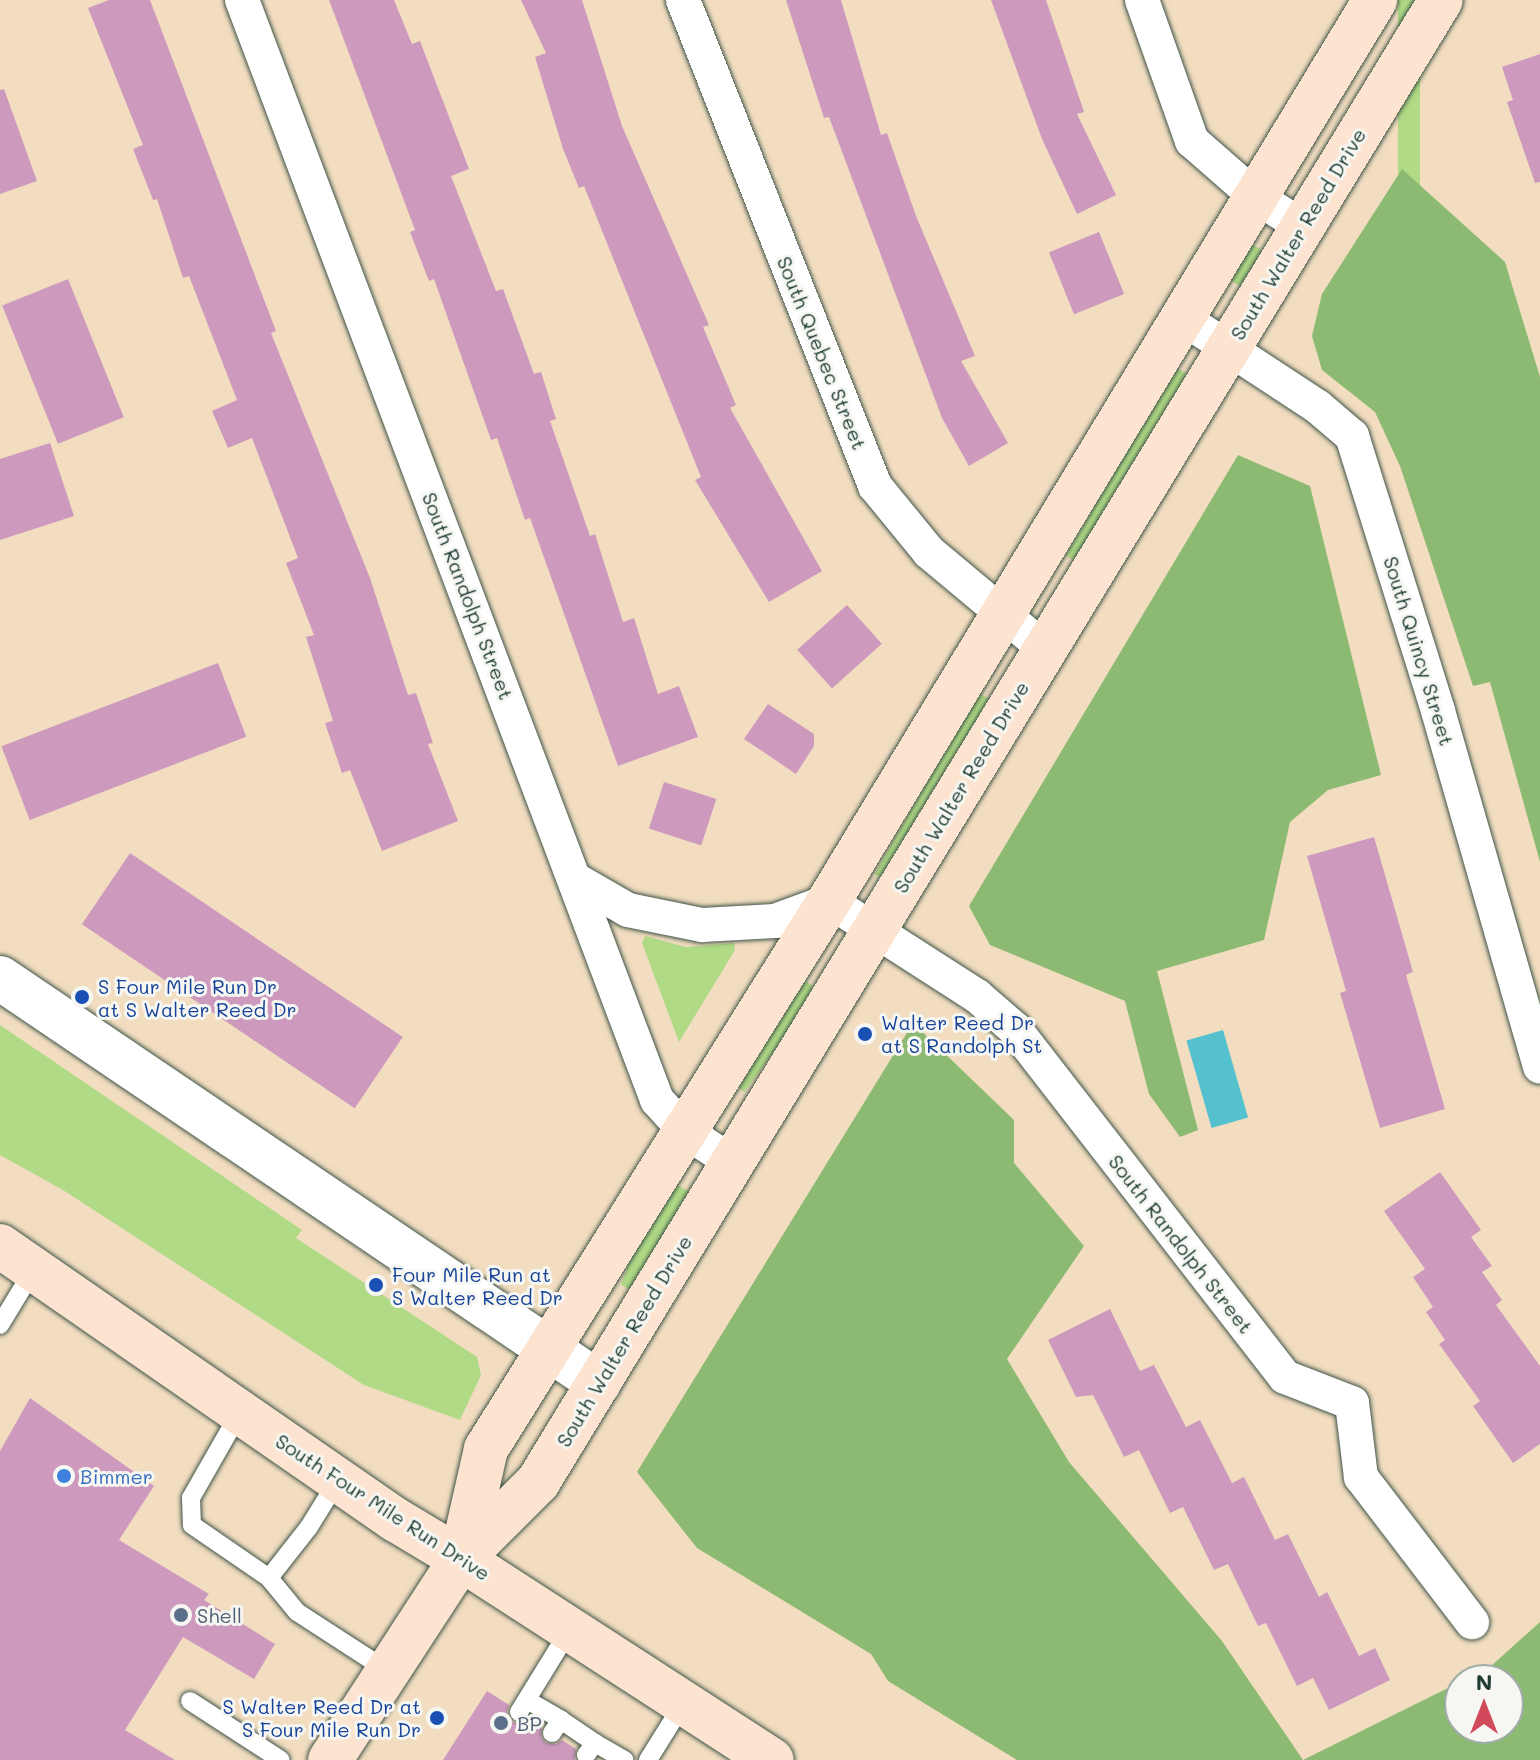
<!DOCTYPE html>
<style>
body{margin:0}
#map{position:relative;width:1540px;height:1760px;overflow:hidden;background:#f2ddc0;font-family:Mali,sans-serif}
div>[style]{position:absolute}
.green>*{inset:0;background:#b0da85;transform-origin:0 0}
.forest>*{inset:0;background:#8cba72}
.water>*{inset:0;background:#55c1cf;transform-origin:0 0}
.building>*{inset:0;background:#cd9abe;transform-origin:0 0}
.roads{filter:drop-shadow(0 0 2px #3f5549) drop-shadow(0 0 2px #3f5549)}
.service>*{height:18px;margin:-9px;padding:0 9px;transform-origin:9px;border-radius:9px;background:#fff}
.minor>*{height:34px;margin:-17px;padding:0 17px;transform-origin:17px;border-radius:17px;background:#fff}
.tertiary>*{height:44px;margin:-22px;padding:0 22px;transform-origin:22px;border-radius:22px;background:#fff}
.secondary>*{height:44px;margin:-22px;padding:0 22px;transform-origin:22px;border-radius:22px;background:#fde4d1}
.dots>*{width:22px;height:22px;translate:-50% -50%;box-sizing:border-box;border:4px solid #f6f6f2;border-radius:50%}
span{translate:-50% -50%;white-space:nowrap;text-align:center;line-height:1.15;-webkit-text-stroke:6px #f6f6f2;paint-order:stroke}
.street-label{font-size:20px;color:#1f3d34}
.transit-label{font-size:20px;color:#164399}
.left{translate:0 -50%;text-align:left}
.right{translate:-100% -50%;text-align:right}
.shop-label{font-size:20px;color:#366cbe}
.service-label{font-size:20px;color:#4e5e75}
.north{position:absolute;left:1444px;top:1664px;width:80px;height:80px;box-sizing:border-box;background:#f6f6f2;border:2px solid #a0aca6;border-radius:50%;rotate:0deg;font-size:22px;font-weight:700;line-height:32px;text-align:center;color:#1f3d34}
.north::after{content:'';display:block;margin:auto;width:28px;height:36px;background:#d1495b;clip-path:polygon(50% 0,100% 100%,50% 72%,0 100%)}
</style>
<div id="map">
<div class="green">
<i style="left:1398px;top:0;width:22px;height:198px"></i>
<i style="left:1250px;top:243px;width:17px;height:42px;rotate:31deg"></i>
<i style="left:1175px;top:367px;width:16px;height:218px;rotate:30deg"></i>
<i style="left:979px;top:693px;width:16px;height:209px;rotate:30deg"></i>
<i style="clip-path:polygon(645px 936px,686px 947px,734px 943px,735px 950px,679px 1042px,642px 943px)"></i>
<i style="left:803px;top:979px;width:19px;height:126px;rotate:36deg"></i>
<i style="clip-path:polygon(0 1025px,302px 1230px,296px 1238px,477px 1357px,481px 1375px,460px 1420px,364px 1385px,63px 1190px,0 1155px)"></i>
<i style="clip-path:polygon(675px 1184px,692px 1193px,633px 1291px,621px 1285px,631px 1257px)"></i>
</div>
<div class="forest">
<i style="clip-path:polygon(1402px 169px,1505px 262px,1540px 377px,1540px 862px,1490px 682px,1473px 686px,1400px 466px,1375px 412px,1322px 370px,1312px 336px,1322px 294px)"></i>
<i style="clip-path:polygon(1238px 455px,1310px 486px,1381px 775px,1328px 790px,1290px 822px,1264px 940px,1157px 971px,1198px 1130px,1180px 1137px,1149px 1094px,1125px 1001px,990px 945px,969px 906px)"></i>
<i style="clip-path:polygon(913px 1023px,1014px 1120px,1014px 1163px,1084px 1246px,1007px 1359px,1069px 1462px,1222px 1641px,1303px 1760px,1017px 1760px,888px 1681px,871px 1654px,697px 1548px,637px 1472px)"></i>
<i style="clip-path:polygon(1540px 1622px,1540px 1760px,1303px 1760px,1460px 1682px,1460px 1728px,1508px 1728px,1508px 1680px,1463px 1680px,1490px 1667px)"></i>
</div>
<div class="water">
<i style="left:1223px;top:1030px;width:91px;height:38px;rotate:74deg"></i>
</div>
<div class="building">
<i style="clip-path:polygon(109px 0,150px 0,276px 331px,271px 333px,370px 578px,408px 695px,416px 693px,433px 743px,428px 744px,458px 821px,382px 851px,350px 770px,342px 773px,325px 723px,333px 721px,306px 637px,314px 635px,286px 563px,298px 558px,252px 438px,228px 448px,212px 411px,237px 400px,189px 276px,183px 278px,157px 199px,153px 200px,133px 149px,143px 145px,88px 8px)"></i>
<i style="clip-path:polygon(329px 0,394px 0,412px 44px,420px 41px,469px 169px,451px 176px,496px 291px,503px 289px,534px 374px,541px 372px,556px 419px,550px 421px,590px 536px,595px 534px,623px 622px,634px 618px,658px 694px,679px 686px,698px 737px,618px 766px,530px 518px,525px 520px,497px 438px,491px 440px,434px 279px,429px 281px,410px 232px,415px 230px)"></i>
<i style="clip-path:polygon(521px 0,582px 0,622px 126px,709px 325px,703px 327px,736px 405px,730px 408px,822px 571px,769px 602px,695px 480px,701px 477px,584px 186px,579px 188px,563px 149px,535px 57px,546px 53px)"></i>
<i style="clip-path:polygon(786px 0,841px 0,881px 135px,887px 133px,916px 216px,975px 356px,961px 361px,1008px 443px,969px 466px,942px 418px,829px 117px,824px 118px)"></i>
<i style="clip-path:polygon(991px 0,1046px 0,1084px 112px,1077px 114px,1116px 195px,1077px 214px,1042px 139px)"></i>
<i style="clip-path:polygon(1540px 54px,1540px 182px,1535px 183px,1507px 102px,1513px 100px,1502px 67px)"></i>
<i style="clip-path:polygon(4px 89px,37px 181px,0 194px,0 90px)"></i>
<i style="left:1099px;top:232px;width:67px;height:54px;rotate:68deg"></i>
<i style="left:68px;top:279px;width:149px;height:71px;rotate:68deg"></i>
<i style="clip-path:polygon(50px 443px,74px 516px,0 540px,0 459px)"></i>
<i style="left:847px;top:605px;width:52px;height:67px;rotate:48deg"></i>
<i style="left:218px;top:663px;width:79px;height:232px;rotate:69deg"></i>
<i style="clip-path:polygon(768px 704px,814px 734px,814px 746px,796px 774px,744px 739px)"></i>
<i style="left:664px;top:782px;width:55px;height:49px;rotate:18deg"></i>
<i style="clip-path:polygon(1374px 837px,1413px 972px,1406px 975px,1445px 1109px,1380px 1128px,1340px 993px,1346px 991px,1307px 856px)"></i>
<i style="left:130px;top:853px;width:329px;height:86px;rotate:34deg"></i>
<i style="clip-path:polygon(1440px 1172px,1481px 1230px,1471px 1237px,1492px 1266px,1482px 1272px,1502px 1300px,1496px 1305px,1540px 1366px,1540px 1444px,1513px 1463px,1473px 1406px,1480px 1401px,1439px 1344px,1445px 1340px,1426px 1312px,1433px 1307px,1413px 1277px,1425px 1269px,1384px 1211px)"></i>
<i style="clip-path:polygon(1110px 1309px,1140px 1371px,1154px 1365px,1186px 1427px,1200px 1420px,1232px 1483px,1244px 1477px,1275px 1540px,1288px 1534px,1319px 1597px,1327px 1592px,1359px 1656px,1375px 1648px,1390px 1680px,1329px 1710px,1313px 1678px,1297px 1686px,1266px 1623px,1258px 1626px,1228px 1564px,1214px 1570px,1183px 1507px,1170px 1513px,1139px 1450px,1124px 1457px,1093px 1395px,1076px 1397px,1048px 1340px)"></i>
<i style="clip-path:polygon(30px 1398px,154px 1486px,119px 1540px,209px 1594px,204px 1600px,275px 1644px,254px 1679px,183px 1637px,125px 1730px,175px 1760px,0 1760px,0 1451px)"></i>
<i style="clip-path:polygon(487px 1691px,509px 1705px,507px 1712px,512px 1722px,519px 1724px,529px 1718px,542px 1727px,541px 1737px,546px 1743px,556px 1744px,562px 1740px,576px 1749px,575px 1760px,443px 1760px)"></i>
</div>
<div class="roads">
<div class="service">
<i style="left:0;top:1325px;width:66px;rotate:-58.7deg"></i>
<i style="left:240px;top:1412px;width:99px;rotate:119.7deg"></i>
<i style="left:191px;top:1498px;width:27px;rotate:88deg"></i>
<i style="left:192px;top:1525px;width:93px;rotate:34.5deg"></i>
<i style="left:269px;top:1578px;width:44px;rotate:50.5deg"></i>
<i style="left:297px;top:1612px;width:108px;rotate:33deg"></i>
<i style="left:269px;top:1578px;width:65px;rotate:-51.9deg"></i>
<i style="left:309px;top:1527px;width:55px;rotate:-58.3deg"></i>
<i style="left:527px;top:1700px;width:39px;rotate:30deg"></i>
<i style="left:190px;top:1701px;width:108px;rotate:33deg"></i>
<i style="left:519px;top:1712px;width:97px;rotate:-58.4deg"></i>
<i style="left:552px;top:1733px;width:16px;rotate:-55deg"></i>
<i style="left:561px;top:1720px;width:41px;rotate:34.1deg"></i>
<i style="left:586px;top:1755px;width:15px;rotate:-53deg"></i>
<i style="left:595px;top:1743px;width:34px;rotate:30deg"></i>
<i style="left:648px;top:1760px;width:66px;rotate:-58deg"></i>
</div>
<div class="minor">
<i style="left:242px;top:0;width:1176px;rotate:69.33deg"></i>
<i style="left:657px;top:1100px;width:42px;rotate:47.9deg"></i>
<i style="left:685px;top:1131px;width:58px;rotate:33.7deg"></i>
<i style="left:683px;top:0;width:523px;rotate:68.44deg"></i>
<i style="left:875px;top:486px;width:85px;rotate:50.7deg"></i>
<i style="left:929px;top:552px;width:151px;rotate:39.9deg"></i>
<i style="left:1142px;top:0;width:150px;rotate:70.5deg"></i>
<i style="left:1192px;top:141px;width:85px;rotate:41.2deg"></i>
<i style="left:1256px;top:197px;width:54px;rotate:32.2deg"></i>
<i style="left:1181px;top:317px;width:164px;rotate:33.3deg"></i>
<i style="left:1318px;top:407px;width:45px;rotate:40.5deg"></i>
<i style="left:1352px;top:436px;width:288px;rotate:72.6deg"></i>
<i style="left:1438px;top:711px;width:370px;rotate:74deg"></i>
<i style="left:576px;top:880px;width:60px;rotate:30deg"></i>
<i style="left:628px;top:910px;width:76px;rotate:11.5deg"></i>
<i style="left:702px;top:925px;width:73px;rotate:-3.1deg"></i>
<i style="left:775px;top:921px;width:58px;rotate:-20.3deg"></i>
<i style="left:829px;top:901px;width:176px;rotate:32.7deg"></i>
<i style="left:977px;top:996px;width:50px;rotate:41deg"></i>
<i style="left:1015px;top:1029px;width:440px;rotate:52.2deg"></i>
<i style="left:1285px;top:1377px;width:72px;rotate:21.2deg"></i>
<i style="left:1352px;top:1403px;width:75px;rotate:83.1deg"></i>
<i style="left:1361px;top:1477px;width:183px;rotate:52.6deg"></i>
</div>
<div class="tertiary">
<i style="left:0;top:978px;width:723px;rotate:34.06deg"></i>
</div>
<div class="secondary">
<i style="left:0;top:1246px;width:482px;rotate:34.7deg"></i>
<i style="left:396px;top:1520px;width:76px;rotate:31deg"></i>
<i style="left:461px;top:1559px;width:370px;rotate:32.9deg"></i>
<i style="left:461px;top:1559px;width:113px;rotate:-77.2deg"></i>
<i style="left:486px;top:1449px;width:646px;rotate:-57.96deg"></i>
<i style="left:829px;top:901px;width:1054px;rotate:-58.78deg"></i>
<i style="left:330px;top:1760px;width:240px;rotate:-56.9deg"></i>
<i style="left:461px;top:1559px;width:109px;rotate:-45deg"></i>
<i style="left:538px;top:1482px;width:1735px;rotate:-58.65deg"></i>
</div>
</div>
<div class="dots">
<i style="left:82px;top:997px;background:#1a4fb4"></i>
<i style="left:865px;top:1034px;background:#1a4fb4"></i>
<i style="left:376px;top:1285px;background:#1a4fb4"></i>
<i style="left:64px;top:1476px;background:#3f7fe0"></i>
<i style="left:181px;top:1615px;background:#5c6f8a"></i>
<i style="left:437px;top:1718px;background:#1a4fb4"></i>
<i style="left:501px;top:1723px;background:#5c6f8a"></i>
</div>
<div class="street-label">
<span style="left:1298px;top:234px;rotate:-59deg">South Walter Reed Drive</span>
<span style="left:822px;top:353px;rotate:68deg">South Quebec Street</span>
<span style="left:468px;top:596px;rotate:69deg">South Randolph Street</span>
<span style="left:1419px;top:651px;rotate:73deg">South Quincy Street</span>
<span style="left:961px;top:787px;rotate:-59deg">South Walter Reed Drive</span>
<span style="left:1181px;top:1244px;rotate:52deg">South Randolph Street</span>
<span style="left:624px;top:1341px;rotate:-59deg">South Walter Reed Drive</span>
<span style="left:383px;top:1507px;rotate:33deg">South Four Mile Run Drive</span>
</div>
<div class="transit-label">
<span class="left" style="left:98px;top:998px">S Four Mile Run Dr<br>at S Walter Reed Dr</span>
<span class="left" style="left:881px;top:1034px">Walter Reed Dr<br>at S Randolph St</span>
<span class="left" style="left:392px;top:1286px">Four Mile Run at<br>S Walter Reed Dr</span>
<span class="right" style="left:421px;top:1718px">S Walter Reed Dr at<br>S Four Mile Run Dr</span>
</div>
<div class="shop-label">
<span class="left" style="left:80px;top:1476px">Bimmer</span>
</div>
<div class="service-label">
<span class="left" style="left:197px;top:1615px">Shell</span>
<span class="left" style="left:517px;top:1723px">BP</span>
</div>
<div class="north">N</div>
</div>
